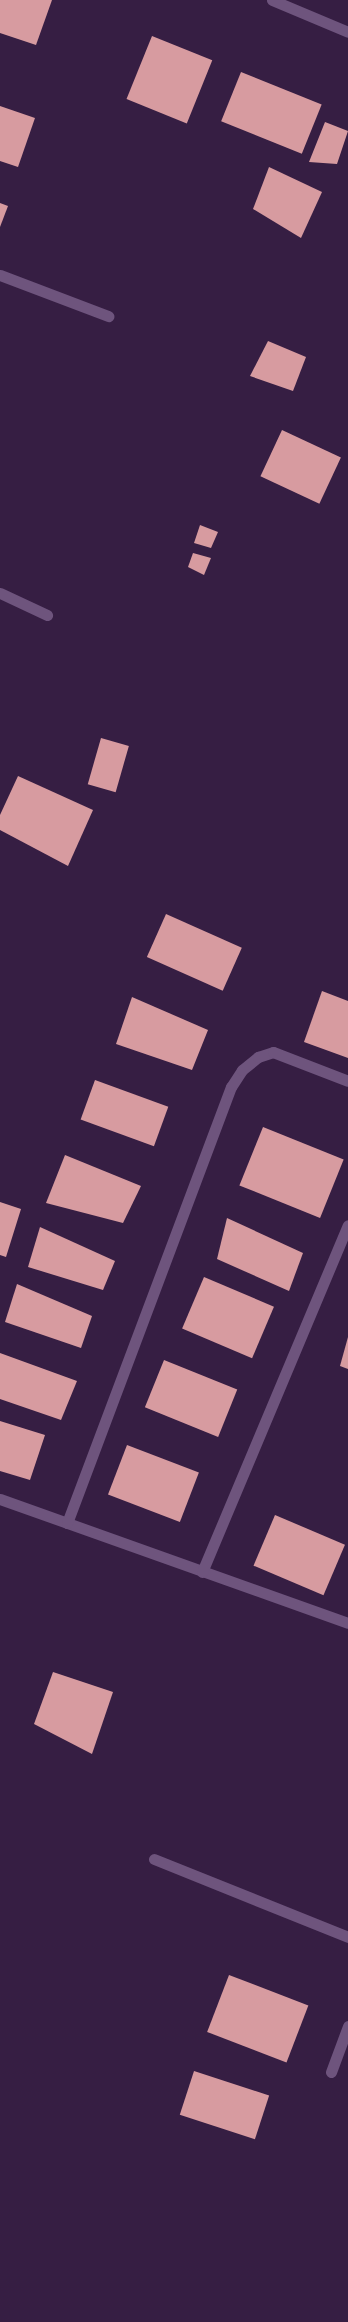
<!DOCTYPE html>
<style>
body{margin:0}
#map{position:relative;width:348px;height:2322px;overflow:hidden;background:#361e43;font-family:"Alegreya Sans",sans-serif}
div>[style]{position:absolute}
.building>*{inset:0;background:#d79ba0;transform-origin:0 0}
.minor>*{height:11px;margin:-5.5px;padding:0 5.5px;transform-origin:5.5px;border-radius:5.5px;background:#6e547d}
span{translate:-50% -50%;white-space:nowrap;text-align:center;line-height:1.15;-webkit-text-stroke:4px #180d1e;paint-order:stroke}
</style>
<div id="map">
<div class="building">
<i style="clip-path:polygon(0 0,52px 0,36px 45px,0 33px)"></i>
<i style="left:152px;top:36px;width:65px;height:68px;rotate:22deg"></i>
<i style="left:241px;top:72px;width:87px;height:53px;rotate:22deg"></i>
<i style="clip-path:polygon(0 106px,35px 118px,18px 167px,0 161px)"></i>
<i style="clip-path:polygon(325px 122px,348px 131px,337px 164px,309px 162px)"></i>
<i style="clip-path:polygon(269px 167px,322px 192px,301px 238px,253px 209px)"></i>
<i style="clip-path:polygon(0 203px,8px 206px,0 227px)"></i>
<i style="clip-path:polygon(268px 341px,306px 357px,293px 391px,250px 376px)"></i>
<i style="left:282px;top:430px;width:65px;height:51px;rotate:25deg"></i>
<i style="clip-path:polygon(200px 525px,218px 532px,211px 548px,194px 543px)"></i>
<i style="clip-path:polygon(193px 553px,211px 558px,204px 575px,188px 567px)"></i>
<i style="left:101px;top:738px;width:29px;height:48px;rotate:16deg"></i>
<i style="clip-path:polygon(18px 776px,93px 810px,68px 866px,0 830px,0 815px)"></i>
<i style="left:166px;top:914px;width:83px;height:47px;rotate:24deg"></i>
<i style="clip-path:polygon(322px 991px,348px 1001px,348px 1058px,304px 1042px)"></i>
<i style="clip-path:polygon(132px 997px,208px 1030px,192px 1070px,116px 1044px)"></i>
<i style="left:95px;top:1080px;width:78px;height:42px;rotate:20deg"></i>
<i style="left:263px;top:1127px;width:87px;height:63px;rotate:22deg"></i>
<i style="clip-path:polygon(65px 1155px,141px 1186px,123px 1223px,46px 1203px)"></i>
<i style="clip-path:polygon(0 1202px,21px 1209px,6px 1257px,0 1255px)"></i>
<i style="clip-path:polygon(227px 1218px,303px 1253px,289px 1291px,217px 1259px)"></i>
<i style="clip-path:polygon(40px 1227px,115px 1261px,103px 1290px,28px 1267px)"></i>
<i style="left:204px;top:1277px;width:76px;height:56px;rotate:23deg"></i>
<i style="clip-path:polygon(17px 1284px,92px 1316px,81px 1348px,5px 1322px)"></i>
<i style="clip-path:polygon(348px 1337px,348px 1369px,340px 1366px)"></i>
<i style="clip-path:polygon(0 1353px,77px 1381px,61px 1420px,0 1399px)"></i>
<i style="left:164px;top:1360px;width:79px;height:51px;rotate:22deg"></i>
<i style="clip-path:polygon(0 1421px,45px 1435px,30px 1480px,0 1471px)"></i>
<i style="left:127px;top:1445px;width:77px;height:53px;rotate:21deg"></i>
<i style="left:275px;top:1515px;width:76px;height:55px;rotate:23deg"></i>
<i style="clip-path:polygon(53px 1672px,113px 1692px,92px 1754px,34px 1724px)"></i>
<i style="left:229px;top:1975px;width:85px;height:61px;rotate:21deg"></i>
<i style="left:194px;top:2071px;width:79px;height:46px;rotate:18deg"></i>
</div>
<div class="minor">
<i style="left:272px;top:0;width:82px;rotate:22.8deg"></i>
<i style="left:0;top:275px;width:116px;rotate:20.8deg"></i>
<i style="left:0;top:593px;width:52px;rotate:25.1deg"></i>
<i style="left:0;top:1499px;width:369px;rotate:19.6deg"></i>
<i style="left:67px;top:1523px;width:466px;rotate:-69.4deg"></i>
<i style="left:231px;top:1087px;width:20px;rotate:-57deg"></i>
<i style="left:242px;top:1070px;width:21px;rotate:-39deg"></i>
<i style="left:258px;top:1057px;width:16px;rotate:-18deg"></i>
<i style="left:273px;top:1052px;width:80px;rotate:21.1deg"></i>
<i style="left:202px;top:1572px;width:376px;rotate:-67.2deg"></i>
<i style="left:154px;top:1859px;width:209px;rotate:21.9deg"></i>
<i style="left:331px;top:2072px;width:49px;rotate:-69.7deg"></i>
</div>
</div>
